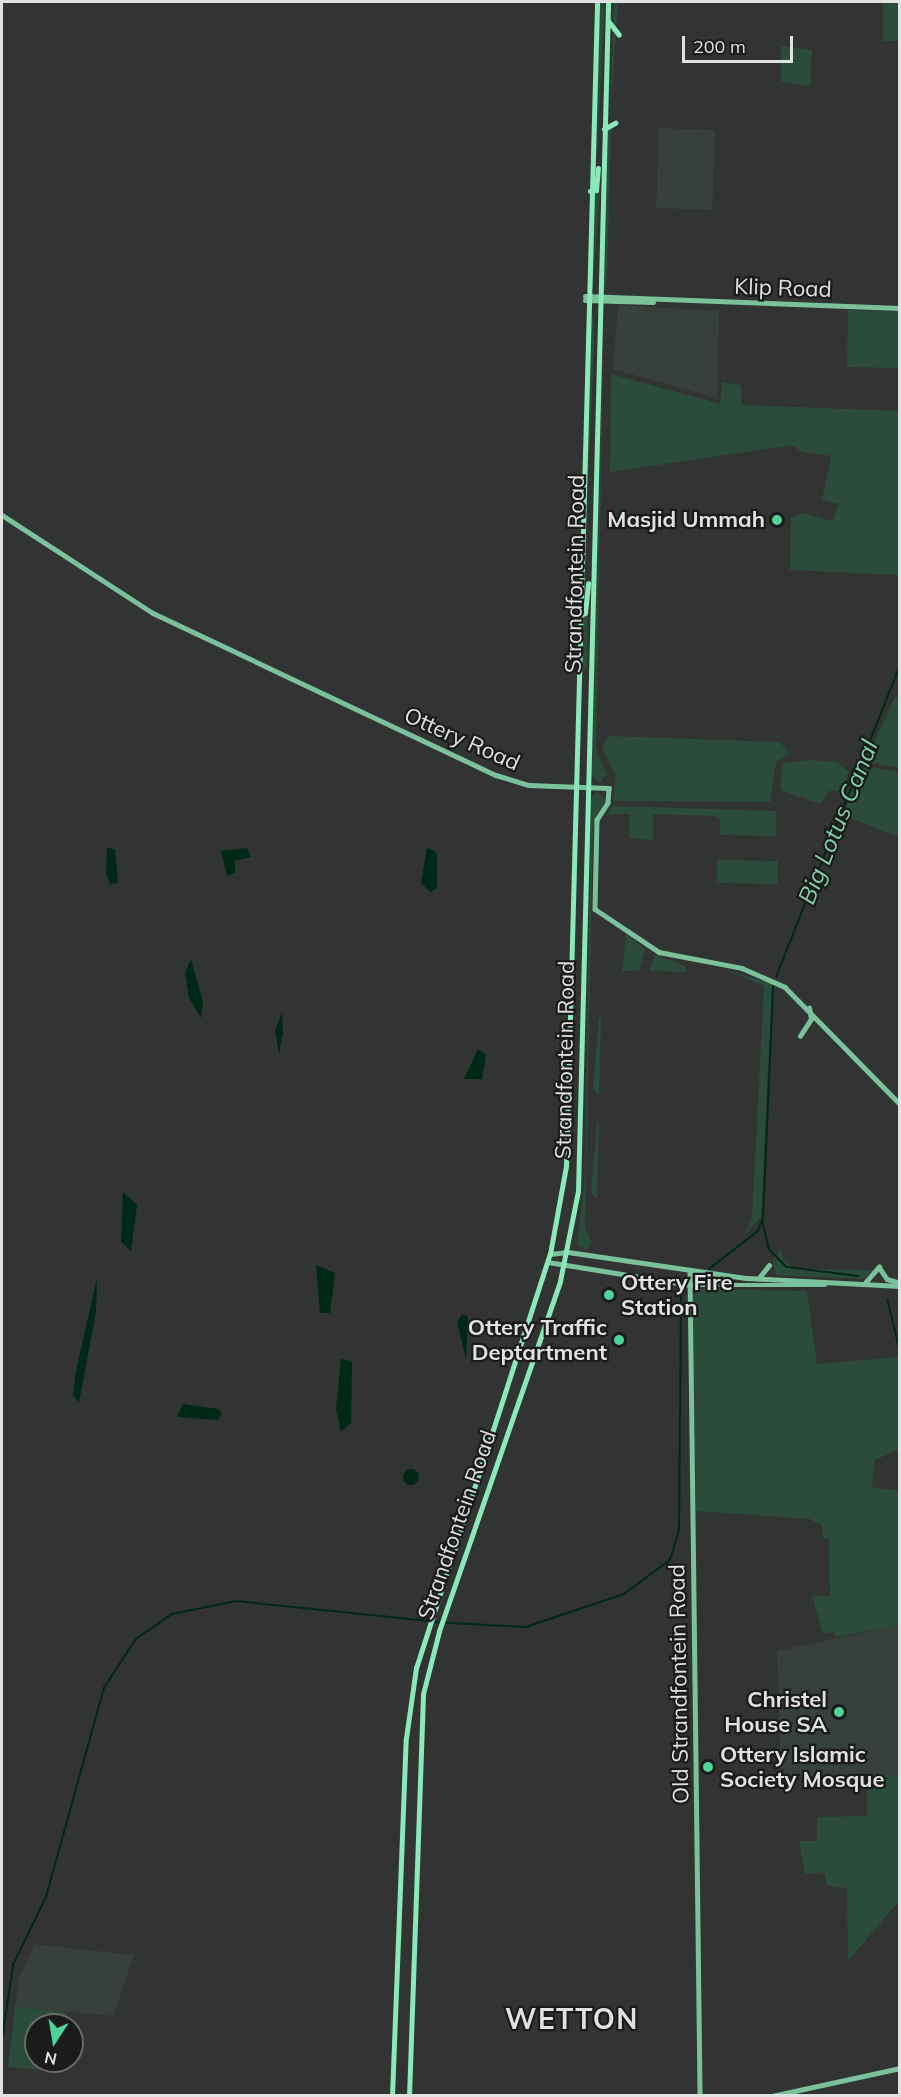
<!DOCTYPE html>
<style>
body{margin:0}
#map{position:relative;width:901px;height:2097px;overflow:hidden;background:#313432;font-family:Mulish,sans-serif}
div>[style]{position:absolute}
.built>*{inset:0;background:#37403b;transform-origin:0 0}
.green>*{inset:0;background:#2c4c3b;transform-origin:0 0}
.water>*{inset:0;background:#002817}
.round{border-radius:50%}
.stream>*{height:1.5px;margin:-0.75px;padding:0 0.75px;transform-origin:0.75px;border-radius:0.75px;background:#002817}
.secondary>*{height:4.5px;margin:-2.25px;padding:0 2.25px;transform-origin:2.25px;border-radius:2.25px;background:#7ac19c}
.primary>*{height:5px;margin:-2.5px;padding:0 2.5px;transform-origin:2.5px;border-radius:2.5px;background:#8be8b9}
.dots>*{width:16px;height:16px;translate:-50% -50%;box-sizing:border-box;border:3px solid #1a1b1a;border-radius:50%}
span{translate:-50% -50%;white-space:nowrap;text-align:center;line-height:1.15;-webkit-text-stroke:4.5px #1a1b1a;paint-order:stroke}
.street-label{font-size:22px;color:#e0e2e1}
.poi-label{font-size:22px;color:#e0e2e1;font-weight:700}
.right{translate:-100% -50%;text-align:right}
.left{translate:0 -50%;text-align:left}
.water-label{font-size:24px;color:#7fd2a8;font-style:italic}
.district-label{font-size:28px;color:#e0e2e1;font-weight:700;letter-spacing:1.5px}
.frame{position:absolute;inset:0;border:3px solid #e0e2e1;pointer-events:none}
.north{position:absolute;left:24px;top:2013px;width:60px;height:60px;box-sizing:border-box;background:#1a1b1a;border:2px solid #696b6a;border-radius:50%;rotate:192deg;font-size:16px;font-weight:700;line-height:24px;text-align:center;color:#e0e2e1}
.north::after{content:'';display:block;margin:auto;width:21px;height:27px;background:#4fd399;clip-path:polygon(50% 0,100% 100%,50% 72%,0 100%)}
.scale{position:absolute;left:682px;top:36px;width:111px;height:27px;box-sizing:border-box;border:3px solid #e0e2e1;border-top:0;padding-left:8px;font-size:18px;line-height:21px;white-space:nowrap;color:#e0e2e1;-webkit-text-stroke:4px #1a1b1a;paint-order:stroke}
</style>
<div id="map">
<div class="built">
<i style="left:659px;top:128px;width:56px;height:80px;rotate:2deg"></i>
<i style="clip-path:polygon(618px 305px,719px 311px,717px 398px,613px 369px)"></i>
<i style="clip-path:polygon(899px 1625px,899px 1775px,781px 1775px,777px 1651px)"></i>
<i style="clip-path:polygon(34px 1944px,134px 1955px,113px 2016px,15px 2007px,19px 1979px)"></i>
</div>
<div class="green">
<i style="clip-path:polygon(600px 2px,605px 2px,595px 186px,593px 179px)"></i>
<i style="clip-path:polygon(614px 2px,618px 2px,610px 121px)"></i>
<i style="left:883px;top:2px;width:16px;height:39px"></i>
<i style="clip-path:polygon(781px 46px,812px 50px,810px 86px,781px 82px)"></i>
<i style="clip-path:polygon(611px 127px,607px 280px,604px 292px,608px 130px)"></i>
<i style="clip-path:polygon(600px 187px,593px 288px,591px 288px,594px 194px)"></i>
<i style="left:848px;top:310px;width:51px;height:57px;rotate:1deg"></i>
<i style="clip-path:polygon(604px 311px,596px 750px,607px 774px,599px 783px,592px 775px)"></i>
<i style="clip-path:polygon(589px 316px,594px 317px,594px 348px,582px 612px)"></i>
<i style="clip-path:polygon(611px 374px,720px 404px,722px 382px,741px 385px,742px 405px,899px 411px,899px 575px,790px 570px,791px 518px,801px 513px,833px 521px,839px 504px,822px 500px,831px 456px,802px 452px,793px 445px,610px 472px)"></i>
<i style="clip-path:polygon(588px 605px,587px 669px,581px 670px,582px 617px)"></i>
<i style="clip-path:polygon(895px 697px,899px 698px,899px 768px,872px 763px,868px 756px)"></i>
<i style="clip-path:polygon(609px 736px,780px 742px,789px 753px,776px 762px,770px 802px,614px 801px,615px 774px,602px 747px)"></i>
<i style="clip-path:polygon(811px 760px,837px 762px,849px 772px,841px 790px,829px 791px,820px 804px,782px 791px,780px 785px,783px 763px)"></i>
<i style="clip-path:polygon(864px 766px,899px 772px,899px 837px,846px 816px,848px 798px)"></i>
<i style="clip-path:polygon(597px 792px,605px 800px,593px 829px,585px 1228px,592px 1242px,587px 1251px,577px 1245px,585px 1178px,591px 798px)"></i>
<i style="clip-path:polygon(613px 806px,776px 811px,776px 836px,720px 835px,720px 820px,714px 816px,653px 814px,653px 840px,629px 838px,630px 814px,606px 815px)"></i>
<i style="left:717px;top:860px;width:61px;height:23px;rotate:1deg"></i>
<i style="clip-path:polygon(626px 934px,645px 949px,639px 971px,622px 971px)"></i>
<i style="clip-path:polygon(655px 955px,686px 966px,686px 972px,649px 971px)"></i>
<i style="clip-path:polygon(725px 969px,772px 984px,761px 1216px,744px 1236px,752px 1217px,764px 986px)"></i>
<i style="clip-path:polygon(599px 1018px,601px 1018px,599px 1095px,593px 1089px)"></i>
<i style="clip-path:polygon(597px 1123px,599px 1123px,597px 1199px,591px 1192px)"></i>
<i style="clip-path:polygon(781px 1248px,783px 1260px,795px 1269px,874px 1270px,863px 1279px,776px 1275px,773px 1262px)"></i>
<i style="clip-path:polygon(700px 1289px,807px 1291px,817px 1364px,899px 1357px,899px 1449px,875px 1460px,872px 1487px,899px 1491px,899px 1625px,837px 1637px,833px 1632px,823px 1634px,812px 1596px,830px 1596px,829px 1539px,823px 1538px,822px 1525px,810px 1519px,696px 1511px,693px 1296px)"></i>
<i style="clip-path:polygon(867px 1775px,899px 1775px,899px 1901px,848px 1961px,847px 1889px,827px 1885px,824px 1872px,805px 1875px,799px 1841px,817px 1841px,817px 1817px,867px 1816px)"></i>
<i style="clip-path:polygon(15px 2007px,67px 2012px,64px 2025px,36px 2025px,36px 2061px,58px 2061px,56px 2071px,8px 2067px)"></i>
</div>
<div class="water">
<i style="clip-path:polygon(107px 847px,115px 850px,118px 883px,110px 884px,106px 874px)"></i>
<i style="clip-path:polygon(427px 847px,437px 853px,437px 888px,430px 892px,421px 883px)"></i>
<i style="clip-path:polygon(247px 848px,251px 857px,235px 861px,235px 873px,227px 876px,221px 851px)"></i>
<i style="clip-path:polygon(191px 959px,203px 1002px,201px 1018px,189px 998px,185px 973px)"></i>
<i style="clip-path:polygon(282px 1013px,283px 1033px,279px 1054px,275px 1030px)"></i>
<i style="clip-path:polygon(478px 1049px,486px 1055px,482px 1079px,464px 1079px)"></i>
<i style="clip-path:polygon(123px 1192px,137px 1205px,131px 1251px,121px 1242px)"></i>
<i style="clip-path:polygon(316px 1265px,335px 1273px,330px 1313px,320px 1313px)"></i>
<i style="clip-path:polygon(97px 1278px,96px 1312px,79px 1402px,73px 1396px,76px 1371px)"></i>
<i style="clip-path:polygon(462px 1314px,468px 1317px,466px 1359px,457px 1322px)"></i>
<i style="clip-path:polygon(341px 1359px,352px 1361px,351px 1423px,341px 1432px,336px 1409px)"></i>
<i style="clip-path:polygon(183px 1404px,218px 1409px,222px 1413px,218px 1420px,177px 1417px)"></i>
<i class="round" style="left:403px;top:1469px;width:16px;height:16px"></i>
</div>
<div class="stream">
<i style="left:776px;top:977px;width:335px;rotate:-68.3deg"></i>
<i style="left:763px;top:1222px;width:28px;rotate:77deg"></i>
<i style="left:769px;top:1249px;width:25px;rotate:45deg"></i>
<i style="left:787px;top:1267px;width:72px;rotate:7.2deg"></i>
<i style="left:709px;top:1269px;width:62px;rotate:-37.8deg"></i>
<i style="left:758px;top:1231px;width:14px;rotate:-69deg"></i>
<i style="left:763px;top:1218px;width:232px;rotate:-87.5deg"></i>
<i style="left:888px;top:1300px;width:51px;rotate:76.5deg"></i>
<i style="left:434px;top:1622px;width:92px;rotate:3.1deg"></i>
<i style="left:526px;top:1627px;width:103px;rotate:-18.6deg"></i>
<i style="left:624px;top:1594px;width:57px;rotate:-36.5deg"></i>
<i style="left:670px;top:1560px;width:30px;rotate:-73deg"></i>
<i style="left:679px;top:1531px;width:234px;rotate:-89.5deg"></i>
<i style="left:2px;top:2040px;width:76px;rotate:-81.7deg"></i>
<i style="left:13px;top:1965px;width:76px;rotate:-64.1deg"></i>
<i style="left:46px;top:1897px;width:217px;rotate:-74.5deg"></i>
<i style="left:104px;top:1688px;width:59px;rotate:-56.9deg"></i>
<i style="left:136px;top:1639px;width:44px;rotate:-34.8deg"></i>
<i style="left:172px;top:1614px;width:65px;rotate:-11.5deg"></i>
<i style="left:236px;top:1601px;width:194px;rotate:5.9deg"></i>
</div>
<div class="secondary">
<i style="left:585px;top:296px;width:315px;rotate:2.2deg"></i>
<i style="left:585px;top:300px;width:68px;rotate:1.7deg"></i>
<i style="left:2px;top:515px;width:180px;rotate:33deg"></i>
<i style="left:153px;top:613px;width:379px;rotate:25.3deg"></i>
<i style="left:496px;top:775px;width:34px;rotate:17deg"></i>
<i style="left:529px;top:785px;width:80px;rotate:2.1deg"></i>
<i style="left:609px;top:788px;width:15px;rotate:94deg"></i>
<i style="left:608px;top:803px;width:20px;rotate:123deg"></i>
<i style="left:597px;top:820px;width:89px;rotate:91.3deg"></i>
<i style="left:595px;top:909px;width:77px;rotate:33.9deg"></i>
<i style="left:659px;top:952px;width:85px;rotate:10.9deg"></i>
<i style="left:742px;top:968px;width:47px;rotate:23.8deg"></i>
<i style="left:785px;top:987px;width:164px;rotate:45.5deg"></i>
<i style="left:800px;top:1036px;width:20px;rotate:-57deg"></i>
<i style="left:811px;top:1019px;width:11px;rotate:-100deg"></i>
<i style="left:550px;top:1254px;width:18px;rotate:-6deg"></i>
<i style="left:568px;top:1252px;width:181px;rotate:8.3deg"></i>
<i style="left:747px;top:1278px;width:153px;rotate:3deg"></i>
<i style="left:548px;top:1262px;width:144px;rotate:9.2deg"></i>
<i style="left:690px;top:1285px;width:135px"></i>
<i style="left:879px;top:1267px;width:14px;rotate:56deg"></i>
<i style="left:887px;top:1279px;width:14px;rotate:17deg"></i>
<i style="left:690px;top:1272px;width:824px;rotate:89.3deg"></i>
<i style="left:759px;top:1278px;width:16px;rotate:-52deg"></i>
<i style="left:864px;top:1284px;width:23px;rotate:-49deg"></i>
<i style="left:772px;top:2096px;width:131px;rotate:-12.3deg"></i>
</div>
<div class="primary">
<i style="left:609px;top:22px;width:16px;rotate:52deg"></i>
<i style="left:604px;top:129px;width:13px;rotate:-29deg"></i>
<i style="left:590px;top:191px;width:6px;rotate:-9deg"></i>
<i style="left:596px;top:190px;width:22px;rotate:-85deg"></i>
<i style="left:579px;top:615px;width:6px;rotate:-18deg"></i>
<i style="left:585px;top:613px;width:30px;rotate:-84deg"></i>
<i style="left:392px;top:2096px;width:358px;rotate:-87.8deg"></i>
<i style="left:406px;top:1738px;width:71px;rotate:-81.9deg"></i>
<i style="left:416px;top:1668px;width:435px;rotate:-72.1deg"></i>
<i style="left:550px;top:1254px;width:89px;rotate:-79.7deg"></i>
<i style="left:566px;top:1166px;width:1164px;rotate:-88.47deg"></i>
<i style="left:409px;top:2096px;width:402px;rotate:-88deg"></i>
<i style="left:423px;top:1694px;width:65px;rotate:-75.7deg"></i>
<i style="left:439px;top:1631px;width:370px;rotate:-70.9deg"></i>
<i style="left:560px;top:1281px;width:92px;rotate:-78.7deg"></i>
<i style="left:578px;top:1191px;width:1189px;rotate:-88.55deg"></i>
</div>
<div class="dots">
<i style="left:777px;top:520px;background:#4fd399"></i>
<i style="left:609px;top:1295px;background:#4fd399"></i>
<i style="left:619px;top:1340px;background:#4fd399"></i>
<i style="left:839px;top:1712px;background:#4fd399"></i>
<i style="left:708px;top:1767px;background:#4fd399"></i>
</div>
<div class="street-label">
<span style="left:783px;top:288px;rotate:2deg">Klip Road</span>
<span style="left:575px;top:574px;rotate:-89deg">Strandfontein Road</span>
<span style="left:462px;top:739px;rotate:24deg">Ottery Road</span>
<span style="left:565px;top:1060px;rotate:-89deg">Strandfontein Road</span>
<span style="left:457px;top:1525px;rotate:-71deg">Strandfontein Road</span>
<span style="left:679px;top:1684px;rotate:-91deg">Old Strandfontein Road</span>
</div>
<div class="poi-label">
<span class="right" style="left:765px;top:520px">Masjid Ummah</span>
<span class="left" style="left:621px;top:1295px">Ottery Fire<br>Station</span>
<span class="right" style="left:607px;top:1340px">Ottery Traffic<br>Deptartment</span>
<span class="right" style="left:827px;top:1712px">Christel<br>House SA</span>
<span class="left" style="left:720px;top:1767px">Ottery Islamic<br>Society Mosque</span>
</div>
<div class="water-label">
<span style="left:838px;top:822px;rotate:-68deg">Big Lotus Canal</span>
</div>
<div class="district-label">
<span style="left:572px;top:2019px">WETTON</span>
</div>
<div class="frame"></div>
<div class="north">N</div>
<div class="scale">200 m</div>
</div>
